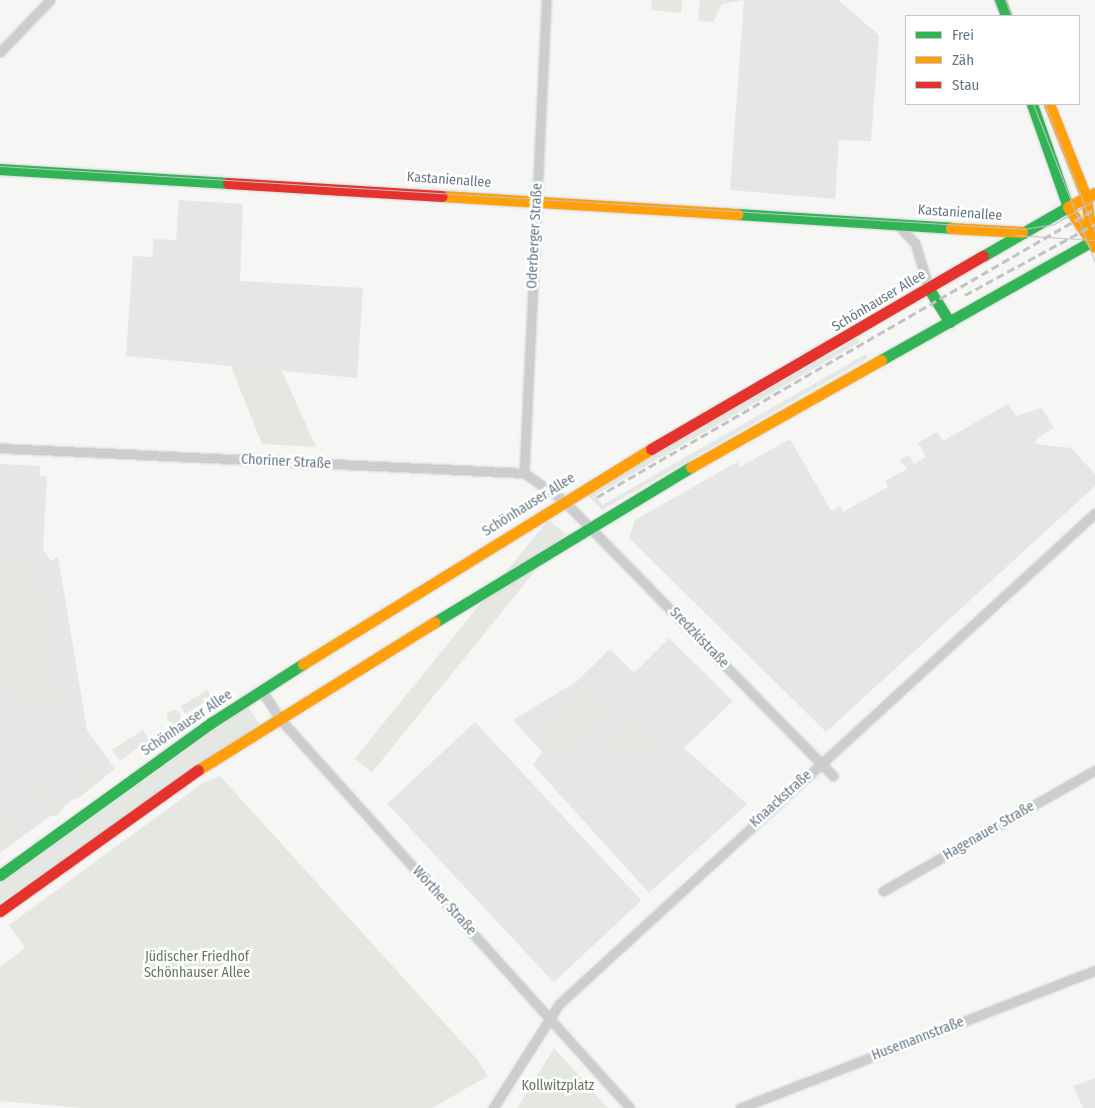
<!DOCTYPE html>
<meta charset="utf-8">
<style>
body{margin:0}
#map{position:relative;width:1095px;height:1108px;overflow:hidden;background:#f6f6f5;font-family:"Fira Sans Condensed",sans-serif}
div>[style]{position:absolute}
.built>*{inset:0;background:#e5e6e6;transform-origin:0 0}
.green>*{inset:0;background:#e5e8e2;transform-origin:0 0}
.round{border-radius:50%}
.roads{filter:drop-shadow(0 0 1px #d3d4d4) drop-shadow(0 0 1px #d3d4d4)}
.street>*{height:9px;margin:-4.5px;padding:0 4.5px;transform-origin:4.5px;border-radius:4.5px;background:#cccdce}
.fast>*{height:11px;margin:-5.5px;padding:0 5.5px;transform-origin:5.5px;border-radius:5.5px;background:#30b455}
.slow>*{height:11px;margin:-5.5px;padding:0 5.5px;transform-origin:5.5px;border-radius:5.5px;background:#ff9f0a}
.jam>*{height:11px;margin:-5.5px;padding:0 5.5px;transform-origin:5.5px;border-radius:5.5px;background:#e5322d}
.tram>*{height:1px;margin:-0.5px;padding:0 0.5px;transform-origin:0.5px;border-radius:0.5px;background:#c1c3c4}
.rail>*{height:3px;margin-top:-1.5px;transform-origin:0;background:repeating-linear-gradient(90deg,#c1c3c4 0 8px,transparent 0 12px)}
span{translate:-50% -50%;white-space:nowrap;text-align:center;line-height:1.15;-webkit-text-stroke:5px #fff;paint-order:stroke}
.street-label{font-size:14px;color:#657886}
.park-label{font-size:14px;color:#667860}
.legend{position:absolute;left:905px;top:15px;width:175px;height:90px;box-sizing:border-box;background:#fff;border:1px solid #c1c9cf;margin:0;padding:6px 9px;list-style:none;font-size:15px;color:#657886}
.legend li{display:flex;align-items:center;gap:10px;height:25px}
.legend b{width:25px;border:1px solid #c1c9cf}
</style>
<div id="map">
<div class="built">
<i style="clip-path:polygon(744px 0,838px 0,879px 35px,871px 141px,839px 140px,835px 199px,730px 190px)"></i>
<i style="clip-path:polygon(179px 200px,243px 204px,240px 281px,363px 288px,357px 378px,126px 356px,133px 256px,152px 257px,154px 239px,176px 240px)"></i>
<i style="clip-path:polygon(1008px 404px,1016px 416px,1042px 408px,1054px 428px,1037px 438px,1036px 444px,1071px 448px,1095px 474px,1095px 486px,826px 732px,629px 538px,635px 520px,737px 462px,740px 467px,790px 439px,831px 511px,840px 506px,843px 512px,888px 487px,885px 481px,907px 469px,900px 460px,909px 455px,914px 464px,926px 457px,918px 443px,937px 432px,943px 441px)"></i>
<i style="clip-path:polygon(0 464px,40px 466px,40px 476px,47px 476px,43px 549px,51px 561px,58px 557px,87px 730px,115px 769px,0 853px)"></i>
<i style="clip-path:polygon(669px 638px,733px 701px,684px 748px,747px 804px,649px 893px,533px 765px,542px 752px,513px 720px,576px 682px,610px 649px,634px 673px)"></i>
<i style="left:475px;top:722px;width:244px;height:120px;rotate:47deg"></i>
<i style="clip-path:polygon(1095px 1078px,1095px 1108px,1083px 1108px,1073px 1086px)"></i>
</div>
<div class="green">
<i style="clip-path:polygon(652px 0,682px 0,681px 13px,651px 10px)"></i>
<i style="clip-path:polygon(700px 0,744px 0,722px 4px,713px 22px,698px 21px)"></i>
<i style="clip-path:polygon(858px 338px,860px 342px,596px 495px,602px 505px,866px 354px,868px 358px,602px 510px,586px 494px)"></i>
<i style="clip-path:polygon(231px 366px,282px 371px,316px 447px,262px 444px)"></i>
<i style="left:548px;top:520px;width:22px;height:307px;rotate:39deg"></i>
<i style="clip-path:polygon(32px 536px,62px 711px,55px 708px,10px 716px,0 655px,0 560px,29px 555px,26px 537px)"></i>
<i style="left:586px;top:684px;width:37px;height:76px;rotate:47deg"></i>
<i style="left:207px;top:690px;width:9px;height:31px;rotate:58deg"></i>
<i style="clip-path:polygon(248px 706px,260px 725px,0 903px,0 884px)"></i>
<i class="round" style="left:167px;top:710px;width:14px;height:14px"></i>
<i style="clip-path:polygon(630px 715px,658px 744px,647px 754px,640px 748px,624px 764px,603px 743px)"></i>
<i style="clip-path:polygon(143px 730px,149px 740px,120px 761px,112px 750px)"></i>
<i style="clip-path:polygon(46px 760px,62px 780px,57px 784px,44px 772px,22px 785px,19px 781px)"></i>
<i style="left:94px;top:763px;width:18px;height:36px;rotate:52deg"></i>
<i style="clip-path:polygon(220px 776px,477px 1059px,488px 1076px,432px 1108px,82px 1108px,0 1101px,0 967px,25px 948px,9px 925px,203px 783px)"></i>
<i style="clip-path:polygon(43px 779px,53px 787px,35px 801px,26px 789px)"></i>
<i class="round" style="left:41px;top:794px;width:22px;height:22px"></i>
<i style="clip-path:polygon(0 809px,22px 837px,3px 850px,0 846px,5px 832px,0 828px)"></i>
<i style="clip-path:polygon(554px 1048px,571px 1067px,608px 1108px,517px 1108px)"></i>
</div>
<div class="roads">
<div class="street">
<i style="left:0;top:52px;width:72px;rotate:-46.1deg"></i>
<i style="left:897px;top:224px;width:26px;rotate:47deg"></i>
<i style="left:915px;top:243px;width:48px;rotate:73.1deg"></i>
<i style="left:0;top:448px;width:525px;rotate:2.73deg"></i>
<i style="left:524px;top:473px;width:47px;rotate:34.7deg"></i>
<i style="left:563px;top:500px;width:386px;rotate:45.6deg"></i>
<i style="left:524px;top:473px;width:474px;rotate:-87.3deg"></i>
<i style="left:262px;top:691px;width:33px;rotate:57deg"></i>
<i style="left:280px;top:719px;width:523px;rotate:48.02deg"></i>
<i style="left:883px;top:891px;width:244px;rotate:-29.7deg"></i>
<i style="left:493px;top:1108px;width:123px;rotate:-57.6deg"></i>
<i style="left:559px;top:1004px;width:727px;rotate:-42.49deg"></i>
<i style="left:740px;top:1108px;width:381px;rotate:-21.2deg"></i>
</div>
<div class="fast">
<i style="left:1000px;top:0;width:17px;rotate:69deg"></i>
<i style="left:0;top:169px;width:228px;rotate:3.5deg"></i>
<i style="left:737px;top:214px;width:214px;rotate:3.7deg"></i>
<i style="left:983px;top:256px;width:98px;rotate:-30deg"></i>
<i style="left:1068px;top:207px;width:109px;rotate:-109.3deg"></i>
<i style="left:929px;top:289px;width:39px;rotate:58deg"></i>
<i style="left:881px;top:360px;width:242px;rotate:-29.4deg"></i>
<i style="left:435px;top:622px;width:299px;rotate:-31.2deg"></i>
<i style="left:0;top:875px;width:260px;rotate:-35.8deg"></i>
<i style="left:211px;top:723px;width:109px;rotate:-32.7deg"></i>
</div>
<div class="slow">
<i style="left:1049px;top:104px;width:100px;rotate:68.3deg"></i>
<i style="left:1086px;top:197px;width:44px;rotate:82.2deg"></i>
<i style="left:1095px;top:193px;width:30px;rotate:153deg"></i>
<i style="left:1068px;top:207px;width:48px;rotate:56deg"></i>
<i style="left:442px;top:196px;width:296px;rotate:3.5deg"></i>
<i style="left:951px;top:228px;width:71px;rotate:3.2deg"></i>
<i style="left:691px;top:467px;width:218px;rotate:-29.4deg"></i>
<i style="left:303px;top:664px;width:409px;rotate:-31.7deg"></i>
<i style="left:198px;top:770px;width:279px;rotate:-32deg"></i>
</div>
<div class="jam">
<i style="left:228px;top:183px;width:214px;rotate:3.5deg"></i>
<i style="left:651px;top:449px;width:384px;rotate:-30.2deg"></i>
<i style="left:0;top:911px;width:243px;rotate:-35.5deg"></i>
</div>
</div>
<div class="tram">
<i style="left:994px;top:0;width:17px;rotate:69deg"></i>
<i style="left:1005px;top:0;width:17px;rotate:69deg"></i>
<i style="left:1033px;top:104px;width:170px;rotate:68.6deg"></i>
<i style="left:1045px;top:104px;width:137px;rotate:68.7deg"></i>
<i style="left:0;top:166px;width:1025px;rotate:3.52deg"></i>
<i style="left:1023px;top:229px;width:31px;rotate:-9deg"></i>
<i style="left:1054px;top:224px;width:48px;rotate:-30.3deg"></i>
<i style="left:1015px;top:235px;width:80px;rotate:3.6deg"></i>
</div>
<div class="rail">
<i style="left:965px;top:295px;width:148px;rotate:-28.6deg"></i>
<i style="left:597px;top:497px;width:575px;rotate:-30.04deg"></i>
</div>
<div class="street-label">
<span style="left:449px;top:180px;rotate:4deg">Kastanienallee</span>
<span style="left:960px;top:213px;rotate:4deg">Kastanienallee</span>
<span style="left:535px;top:236px;rotate:-87deg">Oderberger Straße</span>
<span style="left:879px;top:301px;rotate:-31deg">Schönhauser Allee</span>
<span style="left:286px;top:462px;rotate:3deg">Choriner Straße</span>
<span style="left:529px;top:505px;rotate:-32deg">Schönhauser Allee</span>
<span style="left:699px;top:638px;rotate:46deg">Sredzkistraße</span>
<span style="left:187px;top:723px;rotate:-34deg">Schönhauser Allee</span>
<span style="left:781px;top:799px;rotate:-42deg">Knaackstraße</span>
<span style="left:989px;top:831px;rotate:-30deg">Hagenauer Straße</span>
<span style="left:444px;top:901px;rotate:48deg">Wörther Straße</span>
<span style="left:918px;top:1039px;rotate:-21deg">Husemannstraße</span>
</div>
<div class="park-label">
<span style="left:197px;top:965px">Jüdischer Friedhof<br>Schönhauser Allee</span>
<span style="left:558px;top:1086px">Kollwitzplatz</span>
</div>
<ul class="legend">
<li><b style="height:6px;background:#30b455"></b>Frei</li>
<li><b style="height:6px;background:#ff9f0a"></b>Zäh</li>
<li><b style="height:6px;background:#e5322d"></b>Stau</li>
</ul>
</div>
